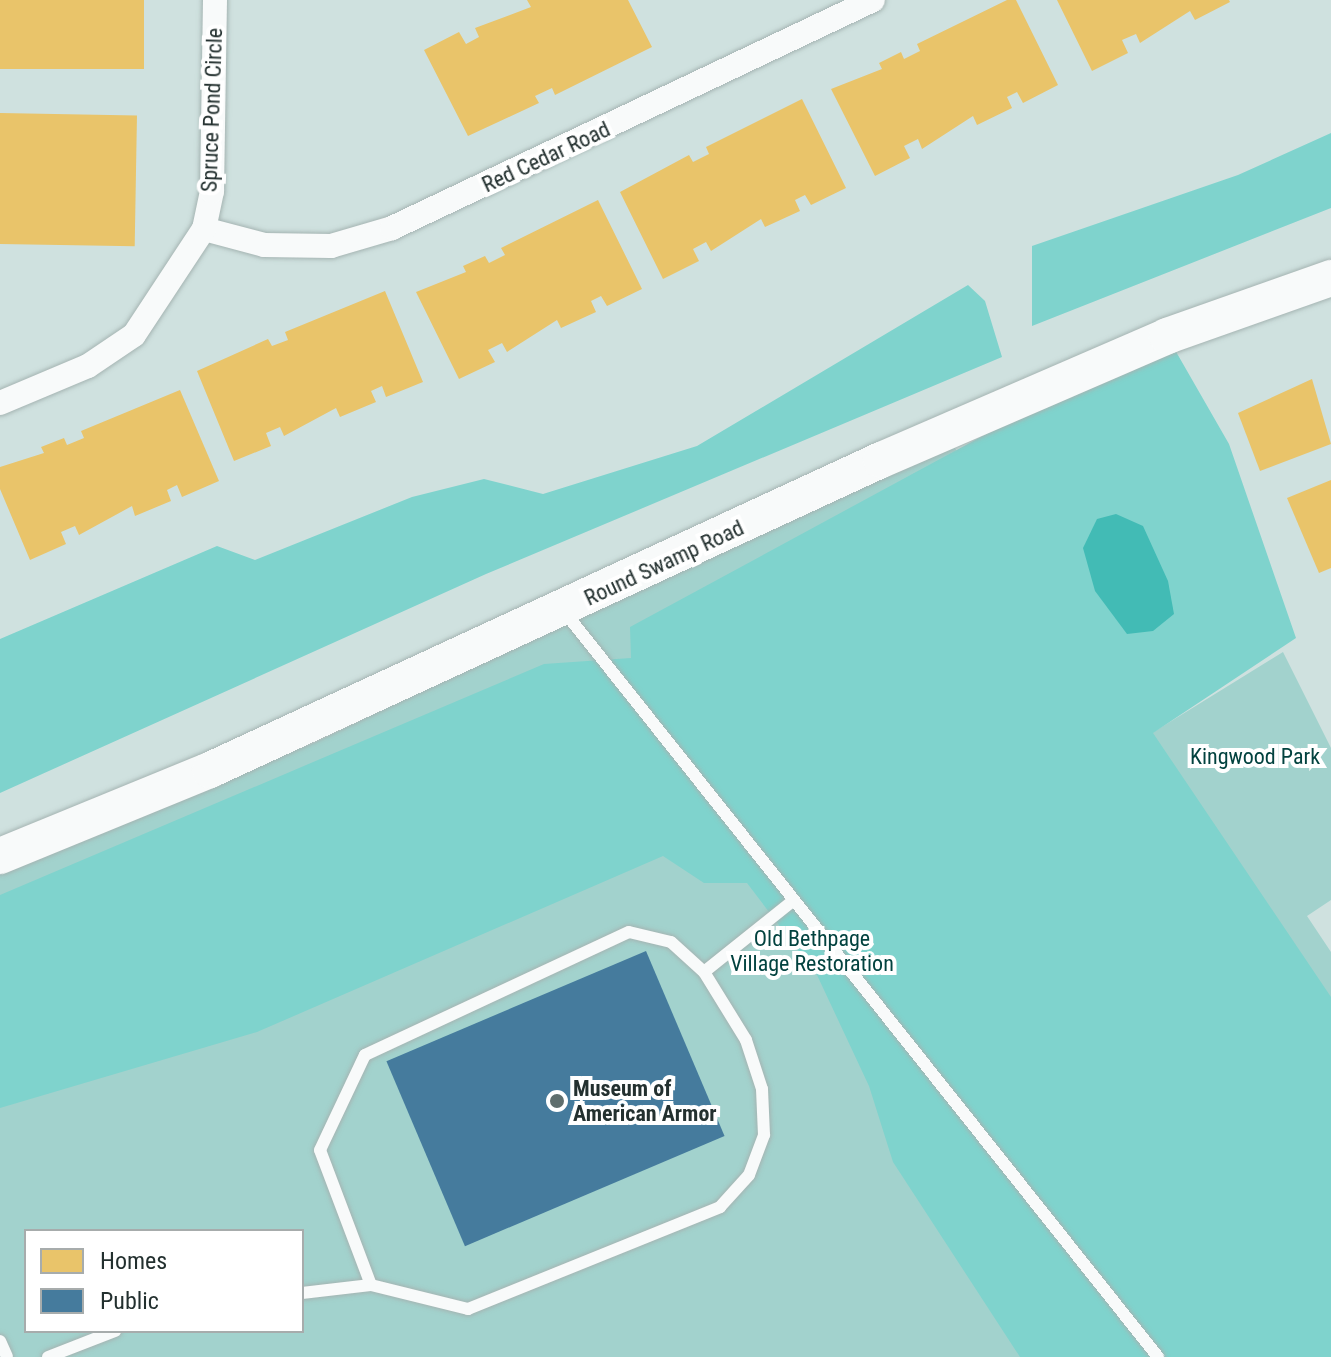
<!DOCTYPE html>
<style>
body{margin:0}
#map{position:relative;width:1331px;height:1357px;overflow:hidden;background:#cfe1df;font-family:"Roboto Condensed",sans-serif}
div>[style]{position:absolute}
.green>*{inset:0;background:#a2d2cd}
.forest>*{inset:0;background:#7fd3cd}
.water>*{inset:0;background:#42bbb5}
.homes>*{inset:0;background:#e9c46a;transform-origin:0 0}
.public>*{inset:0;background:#457b9d;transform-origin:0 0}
.roads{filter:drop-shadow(0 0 2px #a5b4b2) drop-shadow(0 0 2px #a5b4b2)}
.service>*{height:12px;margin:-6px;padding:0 6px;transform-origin:6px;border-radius:6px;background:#f8fafa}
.minor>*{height:24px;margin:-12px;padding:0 12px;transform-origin:12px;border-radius:12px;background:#f8fafa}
.secondary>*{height:36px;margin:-18px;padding:0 18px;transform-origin:18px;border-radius:18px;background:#f8fafa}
.dots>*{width:22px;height:22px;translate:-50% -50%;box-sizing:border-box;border:4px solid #fff;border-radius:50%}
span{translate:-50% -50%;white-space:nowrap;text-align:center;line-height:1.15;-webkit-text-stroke:8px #fff;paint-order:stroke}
.street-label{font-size:22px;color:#23302f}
.park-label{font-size:22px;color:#02423f}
.poi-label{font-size:22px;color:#23302f;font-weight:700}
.left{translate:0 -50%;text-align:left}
.legend{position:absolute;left:24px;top:1229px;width:280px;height:104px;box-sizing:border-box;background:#fff;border:2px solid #a7acac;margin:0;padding:10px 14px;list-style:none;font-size:24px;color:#23302f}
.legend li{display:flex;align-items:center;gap:16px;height:40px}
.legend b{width:40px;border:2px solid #a7acac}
</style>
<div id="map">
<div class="green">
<i style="clip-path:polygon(evenodd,948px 438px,1152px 733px,1283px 652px,1331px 748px,1331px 900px,1307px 916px,1331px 952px,1331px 1357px,0 1357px,0 866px,314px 743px,948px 438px,26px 1231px,302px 1231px,302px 1331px,26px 1331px,26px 1231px)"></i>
</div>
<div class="forest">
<i style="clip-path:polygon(1331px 133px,1331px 208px,1032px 326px,1032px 246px,1238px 175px)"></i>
<i style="clip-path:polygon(968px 285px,985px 301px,1002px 357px,486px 574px,0 793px,0 639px,217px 546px,255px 560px,412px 497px,484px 479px,543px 494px,697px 446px)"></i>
<i style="clip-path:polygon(1167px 336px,1229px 444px,1296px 638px,1153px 733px,1331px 997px,1331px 1357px,1020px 1357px,893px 1162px,869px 1086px,817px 975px,747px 883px,704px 883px,663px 856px,257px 1032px,0 1108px,0 895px,544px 664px,631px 658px,630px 627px)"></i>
</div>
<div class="water">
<i style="clip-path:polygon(1116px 514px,1143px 526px,1168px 581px,1174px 614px,1153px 631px,1127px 634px,1095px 591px,1083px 548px,1097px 519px)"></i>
</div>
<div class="homes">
<i style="left:0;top:0;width:144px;height:69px"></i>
<i style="clip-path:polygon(527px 0,628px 0,652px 47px,555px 95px,552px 88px,535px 96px,539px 103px,468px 136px,424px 50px,459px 32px,466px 44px,479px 37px,475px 28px,531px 7px)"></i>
<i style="clip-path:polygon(1007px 0,1016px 0,1058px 85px,1023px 103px,1017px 92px,1007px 97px,1012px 108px,977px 125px,973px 116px,922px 149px,918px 139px,904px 146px,910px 158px,875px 176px,831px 89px,882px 69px,879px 63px,901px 52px,904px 59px,920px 51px,917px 44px)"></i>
<i style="clip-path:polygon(1057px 0,1229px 0,1230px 2px,1195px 20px,1190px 11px,1140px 43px,1136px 34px,1122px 40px,1128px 53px,1092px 71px)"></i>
<i style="clip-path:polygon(802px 99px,846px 188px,811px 205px,805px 195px,795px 200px,800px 211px,765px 227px,761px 219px,711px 251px,706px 242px,693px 249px,699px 261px,663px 279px,620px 192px,689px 155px,693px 162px,709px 154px,706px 147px)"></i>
<i style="left:0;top:113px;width:137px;height:131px;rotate:1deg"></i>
<i style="clip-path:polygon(598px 200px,642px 289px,607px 306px,601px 296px,591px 301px,596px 312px,561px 328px,557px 320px,507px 352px,502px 343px,488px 350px,495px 362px,459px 379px,416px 292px,466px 272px,463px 266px,485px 256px,489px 263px,505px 255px,501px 248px)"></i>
<i style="clip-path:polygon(385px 291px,423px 382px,386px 397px,382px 386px,371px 391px,376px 402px,340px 417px,336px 408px,284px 436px,280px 427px,266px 433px,271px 446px,234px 461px,197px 371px,268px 339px,272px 346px,288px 340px,285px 332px)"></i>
<i style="clip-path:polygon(1312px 379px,1331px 444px,1260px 471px,1238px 413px)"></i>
<i style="clip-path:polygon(180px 390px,219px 481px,182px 497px,177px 485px,167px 490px,171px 501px,135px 516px,132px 506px,79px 535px,75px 526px,61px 532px,66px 544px,30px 560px,0 489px,0 467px,44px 453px,41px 447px,64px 438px,67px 445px,84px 438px,81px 431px)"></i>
<i style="clip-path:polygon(1331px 480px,1331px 568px,1319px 573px,1287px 498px)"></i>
</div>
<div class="public">
<i style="left:646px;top:951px;width:201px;height:282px;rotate:67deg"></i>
</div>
<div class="roads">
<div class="service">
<i style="left:563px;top:610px;width:955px;rotate:51.46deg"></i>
<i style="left:371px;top:1285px;width:144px;rotate:-110.7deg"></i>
<i style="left:320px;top:1150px;width:105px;rotate:-64.7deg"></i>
<i style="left:365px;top:1055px;width:291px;rotate:-25deg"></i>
<i style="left:629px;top:932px;width:43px;rotate:13.4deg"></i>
<i style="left:671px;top:942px;width:45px;rotate:42.3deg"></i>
<i style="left:302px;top:1293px;width:69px;rotate:-6.6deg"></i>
<i style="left:371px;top:1285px;width:100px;rotate:13.9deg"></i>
<i style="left:468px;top:1309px;width:272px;rotate:-22deg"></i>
<i style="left:720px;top:1207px;width:43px;rotate:-47.8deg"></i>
<i style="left:749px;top:1175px;width:43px;rotate:-69.4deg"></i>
<i style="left:764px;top:1135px;width:46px;rotate:-92.5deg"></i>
<i style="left:762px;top:1089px;width:52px;rotate:-108.1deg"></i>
<i style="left:746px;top:1040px;width:80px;rotate:-121.7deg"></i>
<i style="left:704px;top:972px;width:115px;rotate:-38.7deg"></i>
<i style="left:0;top:1341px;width:17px;rotate:66deg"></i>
<i style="left:48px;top:1357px;width:72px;rotate:-21.2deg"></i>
</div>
<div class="minor">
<i style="left:204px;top:229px;width:62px;rotate:14.9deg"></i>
<i style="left:264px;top:245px;width:67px;rotate:0.9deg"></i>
<i style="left:331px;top:246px;width:64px;rotate:-16.4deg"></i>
<i style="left:392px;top:228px;width:532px;rotate:-25.36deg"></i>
<i style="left:0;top:403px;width:95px;rotate:-22.8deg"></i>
<i style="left:88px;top:366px;width:55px;rotate:-34deg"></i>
<i style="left:134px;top:335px;width:127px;rotate:-56.6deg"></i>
<i style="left:204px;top:229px;width:39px;rotate:-78deg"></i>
<i style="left:212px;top:191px;width:191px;rotate:-89.1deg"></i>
</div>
<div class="secondary">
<i style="left:0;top:856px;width:227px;rotate:-22.3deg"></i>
<i style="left:210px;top:770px;width:739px;rotate:-24.8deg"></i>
<i style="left:881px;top:460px;width:312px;rotate:-23.4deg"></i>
<i style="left:1167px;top:336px;width:174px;rotate:-19.5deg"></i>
</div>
</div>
<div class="dots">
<i style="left:557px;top:1101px;background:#5f6e6d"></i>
</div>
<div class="street-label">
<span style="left:212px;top:110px;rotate:-88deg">Spruce Pond Circle</span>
<span style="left:546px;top:157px;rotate:-25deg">Red Cedar Road</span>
<span style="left:664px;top:563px;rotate:-25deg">Round Swamp Road</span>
</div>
<div class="park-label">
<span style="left:1255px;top:757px">Kingwood Park</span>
<span style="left:812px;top:951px">Old Bethpage<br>Village Restoration</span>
</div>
<div class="poi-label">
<span class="left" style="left:573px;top:1101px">Museum of<br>American Armor</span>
</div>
<ul class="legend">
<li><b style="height:22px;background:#e9c46a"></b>Homes</li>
<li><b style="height:22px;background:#457b9d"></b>Public</li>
</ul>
</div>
